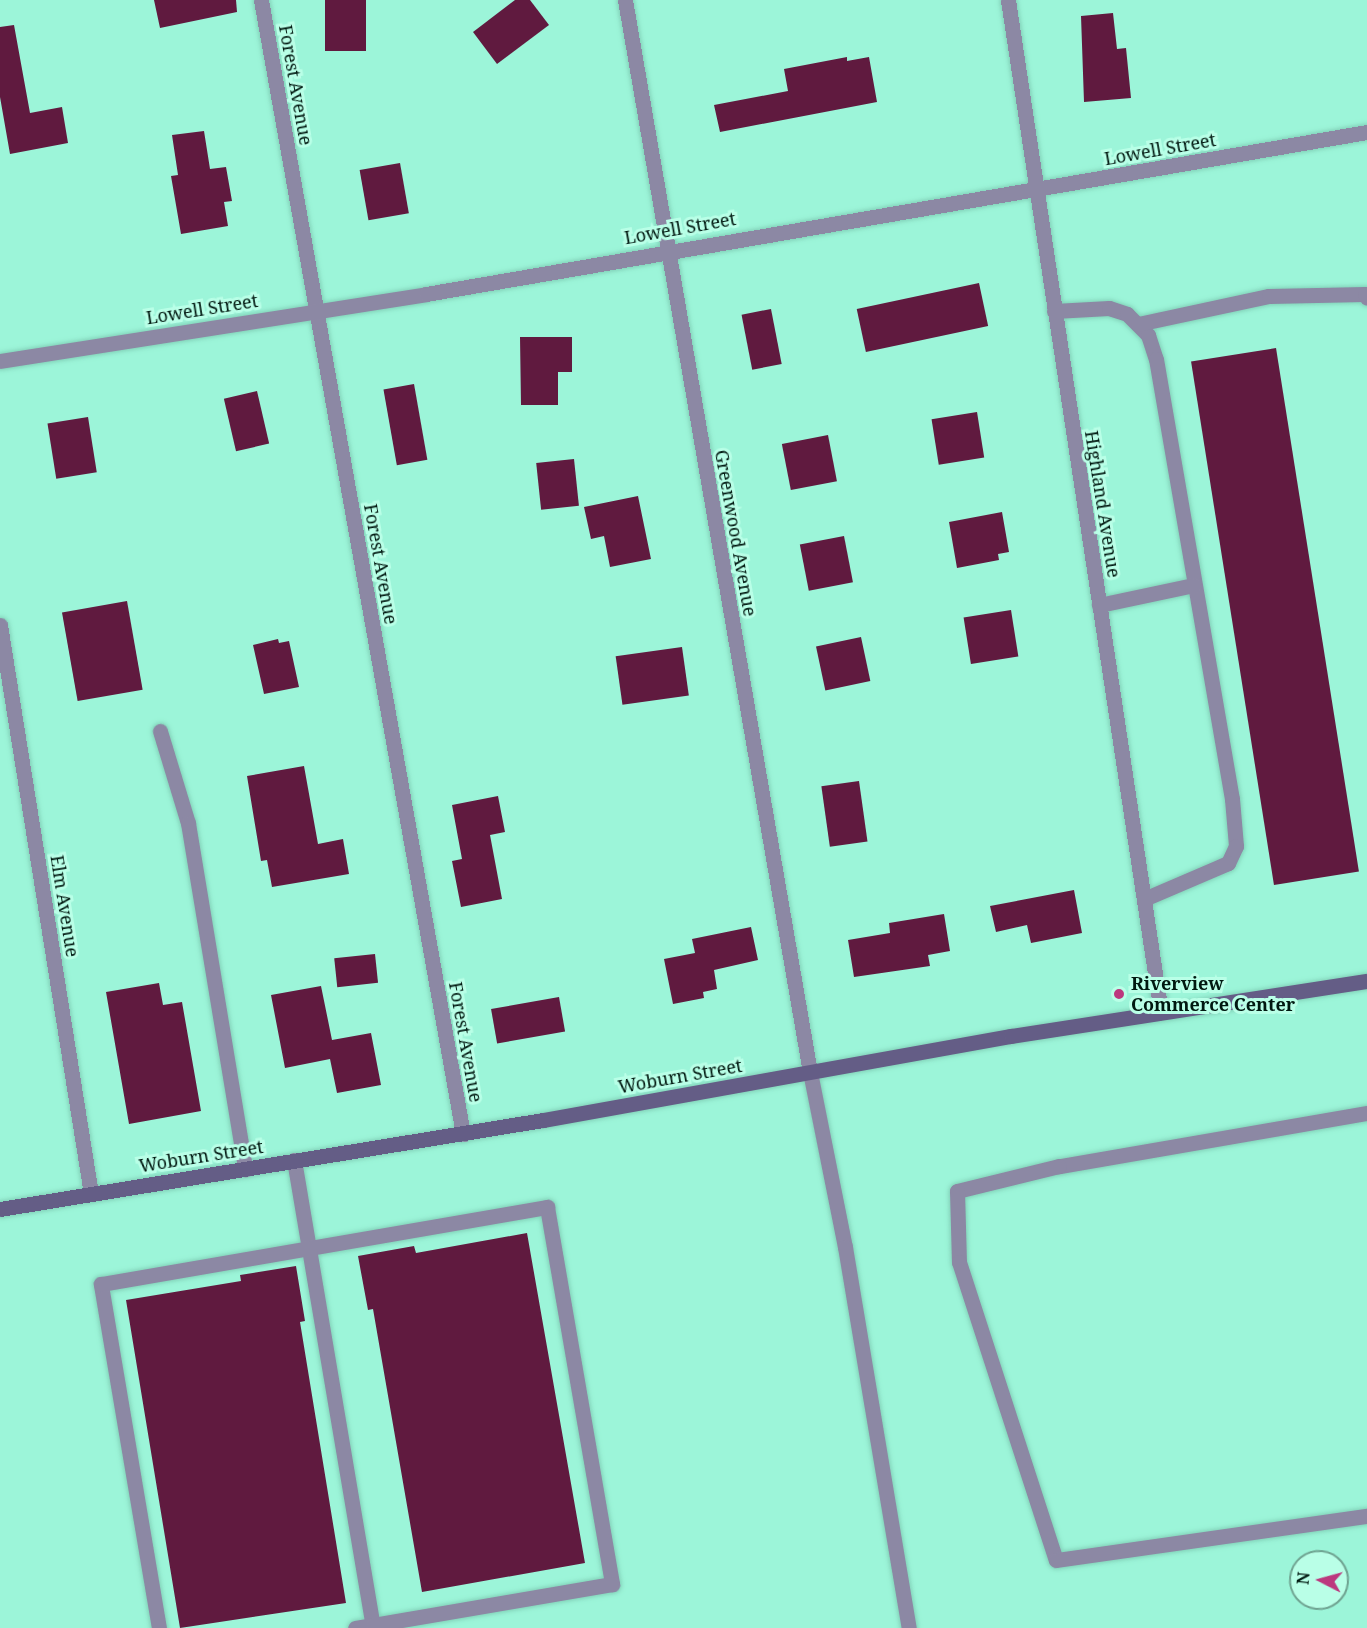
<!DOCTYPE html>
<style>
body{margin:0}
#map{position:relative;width:1367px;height:1628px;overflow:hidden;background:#9cf5d9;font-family:"Noto Serif",serif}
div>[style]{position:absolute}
.building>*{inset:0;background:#601a3f;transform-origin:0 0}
.roads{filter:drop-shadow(0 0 2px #83d2b9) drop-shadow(0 0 2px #83d2b9)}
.lane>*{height:15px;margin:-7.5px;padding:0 7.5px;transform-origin:7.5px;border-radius:7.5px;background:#8c88a4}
.street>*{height:15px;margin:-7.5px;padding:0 7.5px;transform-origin:7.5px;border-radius:7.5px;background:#8c88a4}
.secondary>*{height:15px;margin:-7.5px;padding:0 7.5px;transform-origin:7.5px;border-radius:7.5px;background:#645d86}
.dots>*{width:16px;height:16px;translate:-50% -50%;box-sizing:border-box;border:3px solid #b9ffe7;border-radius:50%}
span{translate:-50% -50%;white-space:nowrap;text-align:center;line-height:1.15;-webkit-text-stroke:6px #b9ffe7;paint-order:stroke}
.street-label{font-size:18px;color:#001810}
.poi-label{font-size:18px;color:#001810;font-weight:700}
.left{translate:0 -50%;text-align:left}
.north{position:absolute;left:1289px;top:1550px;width:60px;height:60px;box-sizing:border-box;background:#b9ffe7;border:2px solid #6fa391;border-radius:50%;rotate:276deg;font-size:16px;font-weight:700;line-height:24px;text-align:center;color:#001810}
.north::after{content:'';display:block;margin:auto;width:21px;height:27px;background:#bc387e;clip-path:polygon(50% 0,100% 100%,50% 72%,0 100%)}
</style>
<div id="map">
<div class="building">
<i style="clip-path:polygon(154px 0,236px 0,237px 12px,160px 28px)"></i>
<i style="left:325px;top:0;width:41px;height:51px"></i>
<i style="clip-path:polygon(515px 0,530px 0,549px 25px,497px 64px,473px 32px)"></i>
<i style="clip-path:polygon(1113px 13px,1117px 49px,1126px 48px,1131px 98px,1084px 102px,1081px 16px)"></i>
<i style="clip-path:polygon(14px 25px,30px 113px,62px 107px,68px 143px,10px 154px,0 97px,0 27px)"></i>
<i style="clip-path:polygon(847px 57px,847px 61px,869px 57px,877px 102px,720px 132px,714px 105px,788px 91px,784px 69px)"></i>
<i style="clip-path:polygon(204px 131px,210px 169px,226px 167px,232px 201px,224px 202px,228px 226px,181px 234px,171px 176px,178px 175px,172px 135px)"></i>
<i style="left:400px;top:163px;width:51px;height:41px;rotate:80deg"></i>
<i style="left:979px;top:283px;width:44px;height:125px;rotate:78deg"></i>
<i style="left:771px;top:309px;width:56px;height:30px;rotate:79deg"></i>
<i style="clip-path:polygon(520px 337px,572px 337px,572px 372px,558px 372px,558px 405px,521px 405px)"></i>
<i style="left:1276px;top:348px;width:530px;height:86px;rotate:81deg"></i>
<i style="left:414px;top:384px;width:77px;height:31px;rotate:80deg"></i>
<i style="left:257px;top:391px;width:54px;height:34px;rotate:77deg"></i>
<i style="left:977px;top:412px;width:46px;height:46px;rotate:81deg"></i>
<i style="left:88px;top:417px;width:56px;height:41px;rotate:81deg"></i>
<i style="left:828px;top:435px;width:47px;height:47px;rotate:79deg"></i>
<i style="left:574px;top:459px;width:47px;height:38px;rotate:84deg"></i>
<i style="clip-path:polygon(638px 496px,651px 559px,610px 567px,604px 536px,591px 539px,584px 507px)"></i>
<i style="clip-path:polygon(1002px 512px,1009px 552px,998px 554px,999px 560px,957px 568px,949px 522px)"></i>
<i style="left:844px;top:536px;width:47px;height:45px;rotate:79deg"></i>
<i style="left:127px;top:601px;width:90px;height:66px;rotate:80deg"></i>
<i style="left:1011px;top:610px;width:47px;height:48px;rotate:81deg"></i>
<i style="left:861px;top:637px;width:45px;height:46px;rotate:78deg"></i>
<i style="clip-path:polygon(278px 639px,279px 643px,289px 641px,299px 687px,264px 694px,253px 645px)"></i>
<i style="left:682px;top:647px;width:49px;height:67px;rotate:82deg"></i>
<i style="clip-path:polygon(304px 766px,318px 844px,343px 839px,349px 874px,272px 887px,267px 860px,261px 861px,247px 776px)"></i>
<i style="left:859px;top:781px;width:61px;height:38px;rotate:82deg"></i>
<i style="clip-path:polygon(498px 796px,505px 832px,490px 835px,502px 899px,461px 907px,452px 861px,462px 859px,452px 805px)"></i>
<i style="clip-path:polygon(1074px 890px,1082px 933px,1031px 943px,1027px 925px,996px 932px,990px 906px)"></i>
<i style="clip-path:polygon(944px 914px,950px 951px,928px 955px,930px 966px,854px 977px,848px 940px,890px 933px,889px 923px)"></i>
<i style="clip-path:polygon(751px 927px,758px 960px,714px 970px,717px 989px,703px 992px,704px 998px,673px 1004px,664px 959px,695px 953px,692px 939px)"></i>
<i style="left:375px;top:954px;width:29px;height:41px;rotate:84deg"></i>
<i style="clip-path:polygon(159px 983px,163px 1005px,182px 1002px,201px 1111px,129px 1124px,106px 992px)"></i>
<i style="clip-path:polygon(321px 986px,332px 1040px,371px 1033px,381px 1085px,337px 1093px,330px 1059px,285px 1068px,271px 995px)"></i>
<i style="left:559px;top:997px;width:35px;height:69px;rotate:80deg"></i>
<i style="clip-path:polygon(527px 1233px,585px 1563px,422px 1592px,373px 1309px,368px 1310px,358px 1256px,414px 1246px,416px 1253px)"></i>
<i style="clip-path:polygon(296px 1266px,305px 1321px,300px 1322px,346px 1603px,180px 1628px,126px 1300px,241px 1281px,240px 1275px)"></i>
</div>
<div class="roads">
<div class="lane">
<i style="left:1054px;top:311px;width:55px;rotate:-3.1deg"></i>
<i style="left:1109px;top:308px;width:19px;rotate:18deg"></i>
<i style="left:1127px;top:314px;width:30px;rotate:45deg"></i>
<i style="left:1148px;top:335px;width:25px;rotate:72deg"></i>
<i style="left:1156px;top:359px;width:447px;rotate:80.2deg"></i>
<i style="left:1232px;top:799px;width:47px;rotate:85.1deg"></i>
<i style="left:1236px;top:846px;width:19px;rotate:115deg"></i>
<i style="left:1228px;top:863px;width:91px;rotate:156.8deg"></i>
<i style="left:1138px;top:324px;width:134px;rotate:-12.1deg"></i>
<i style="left:1269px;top:296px;width:96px;rotate:-1.2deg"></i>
<i style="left:1365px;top:294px;width:4px;rotate:63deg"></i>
<i style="left:1099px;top:605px;width:97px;rotate:-11.9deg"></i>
<i style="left:160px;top:731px;width:96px;rotate:73.1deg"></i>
<i style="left:188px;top:823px;width:351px;rotate:80.6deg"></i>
<i style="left:810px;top:1072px;width:178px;rotate:78.7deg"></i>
<i style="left:845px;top:1247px;width:386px;rotate:80.5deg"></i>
<i style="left:1367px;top:1113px;width:313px;rotate:170.2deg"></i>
<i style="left:1059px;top:1166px;width:105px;rotate:166.2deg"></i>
<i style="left:957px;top:1191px;width:71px;rotate:88.4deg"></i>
<i style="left:959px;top:1262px;width:313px;rotate:72deg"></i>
<i style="left:1056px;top:1560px;width:314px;rotate:-8.1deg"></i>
<i style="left:294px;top:1160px;width:472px;rotate:80.4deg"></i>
<i style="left:373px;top:1625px;width:18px;rotate:171deg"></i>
<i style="left:159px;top:1628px;width:349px;rotate:-99.6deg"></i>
<i style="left:101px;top:1284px;width:453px;rotate:-9.8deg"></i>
<i style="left:547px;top:1207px;width:383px;rotate:80.2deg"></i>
<i style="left:612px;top:1584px;width:242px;rotate:170.3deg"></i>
</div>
<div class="street">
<i style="left:261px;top:0;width:1152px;rotate:79.9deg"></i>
<i style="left:625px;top:0;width:1088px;rotate:80.21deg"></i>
<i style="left:1008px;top:0;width:1024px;rotate:81.41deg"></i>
<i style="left:0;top:361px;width:431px;rotate:-8.9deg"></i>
<i style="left:426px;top:294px;width:955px;rotate:-9.77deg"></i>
<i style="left:0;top:625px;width:576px;rotate:80.91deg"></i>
</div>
<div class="secondary">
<i style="left:0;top:1209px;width:550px;rotate:-9.31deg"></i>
<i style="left:543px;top:1120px;width:475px;rotate:-10.2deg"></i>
<i style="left:1011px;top:1036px;width:360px;rotate:-8.8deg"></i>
</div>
</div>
<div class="dots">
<i style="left:1119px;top:994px;background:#bc387e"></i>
</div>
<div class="street-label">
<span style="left:296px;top:85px;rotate:80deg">Forest Avenue</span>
<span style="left:1160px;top:149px;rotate:-10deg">Lowell Street</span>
<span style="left:680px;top:228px;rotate:-10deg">Lowell Street</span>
<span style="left:202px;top:309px;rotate:-9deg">Lowell Street</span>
<span style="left:1103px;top:504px;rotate:81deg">Highland Avenue</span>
<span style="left:736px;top:533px;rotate:80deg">Greenwood Avenue</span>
<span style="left:381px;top:564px;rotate:80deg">Forest Avenue</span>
<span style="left:65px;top:906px;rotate:81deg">Elm Avenue</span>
<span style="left:466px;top:1042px;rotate:80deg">Forest Avenue</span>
<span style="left:680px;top:1076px;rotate:-10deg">Woburn Street</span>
<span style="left:201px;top:1156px;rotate:-9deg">Woburn Street</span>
</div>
<div class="poi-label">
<span class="left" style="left:1131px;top:994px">Riverview<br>Commerce Center</span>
</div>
<div class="north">N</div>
</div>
